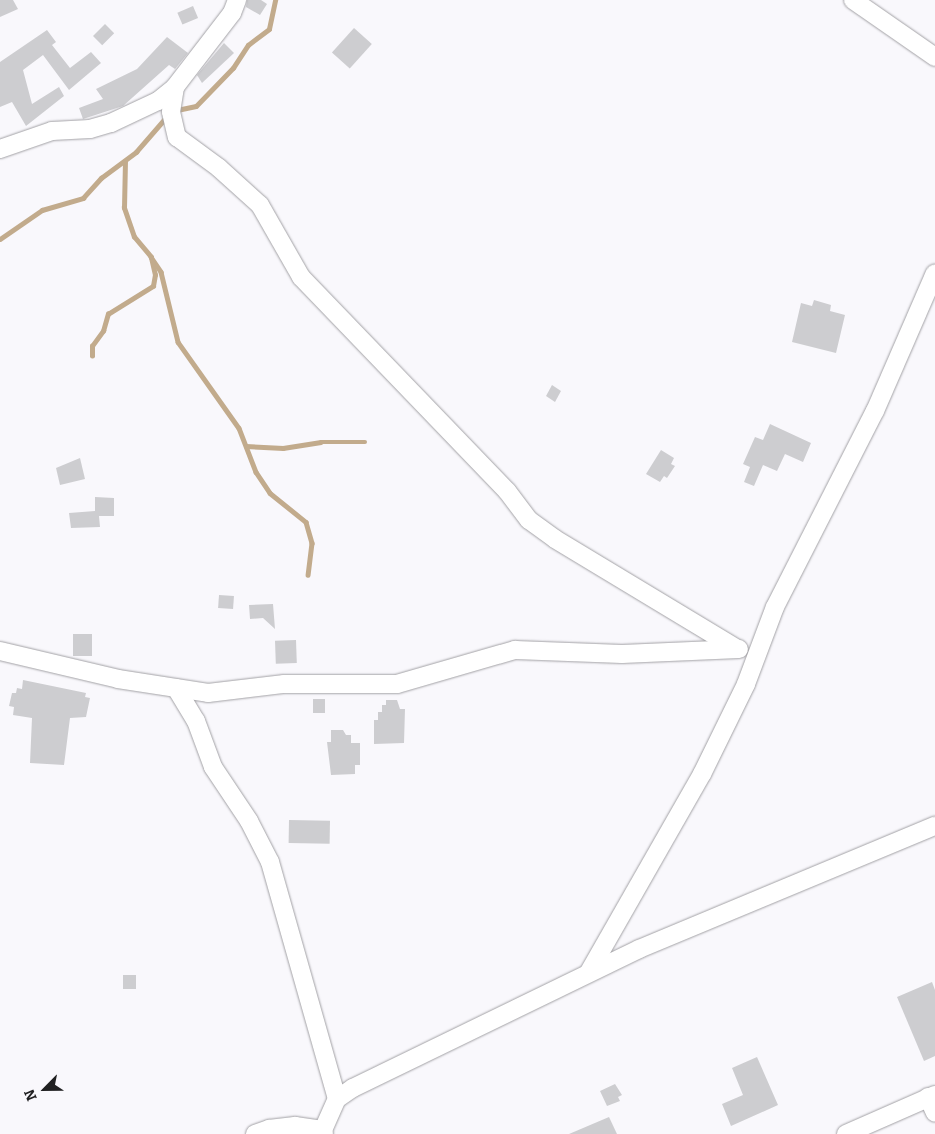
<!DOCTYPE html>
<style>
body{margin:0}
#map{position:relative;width:935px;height:1134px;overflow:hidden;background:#f9f8fc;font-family:Bitter,serif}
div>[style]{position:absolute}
.stream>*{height:4.5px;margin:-2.25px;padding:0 2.25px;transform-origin:2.25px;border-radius:2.25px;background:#c2ab8c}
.building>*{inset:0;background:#cdcdd0;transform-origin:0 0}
.roads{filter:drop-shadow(0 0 1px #a2a1a5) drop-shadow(0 0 1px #a2a1a5)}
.minor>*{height:18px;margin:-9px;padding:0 9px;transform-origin:9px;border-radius:9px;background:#fff}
span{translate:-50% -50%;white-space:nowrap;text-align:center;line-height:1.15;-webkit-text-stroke:4px #f9f8fc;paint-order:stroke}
.north{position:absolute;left:20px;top:1064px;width:50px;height:50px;-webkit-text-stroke:4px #f9f8fc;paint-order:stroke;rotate:247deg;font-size:14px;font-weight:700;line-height:20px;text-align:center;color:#202021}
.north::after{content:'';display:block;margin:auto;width:18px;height:22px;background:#202021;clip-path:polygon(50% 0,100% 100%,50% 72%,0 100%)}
</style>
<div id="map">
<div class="stream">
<i style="left:177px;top:110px;width:19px;rotate:-12deg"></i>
<i style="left:196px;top:106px;width:53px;rotate:-45.8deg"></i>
<i style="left:233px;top:68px;width:27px;rotate:-57deg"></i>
<i style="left:248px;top:45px;width:26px;rotate:-37deg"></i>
<i style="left:269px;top:29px;width:30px;rotate:-78deg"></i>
<i style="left:0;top:239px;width:51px;rotate:-34.6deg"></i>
<i style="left:42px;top:210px;width:43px;rotate:-16.3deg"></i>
<i style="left:83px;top:198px;width:27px;rotate:-48deg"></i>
<i style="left:101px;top:178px;width:44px;rotate:-36.6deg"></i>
<i style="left:136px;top:152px;width:49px;rotate:-49.1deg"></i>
<i style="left:151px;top:257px;width:18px;rotate:56deg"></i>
<i style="left:161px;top:272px;width:72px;rotate:76.3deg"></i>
<i style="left:178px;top:342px;width:105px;rotate:54.7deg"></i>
<i style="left:239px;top:428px;width:47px;rotate:68.9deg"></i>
<i style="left:256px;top:472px;width:25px;rotate:56deg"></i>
<i style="left:270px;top:493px;width:46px;rotate:38.9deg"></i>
<i style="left:306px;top:522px;width:22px;rotate:74deg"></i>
<i style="left:312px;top:543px;width:32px;rotate:97deg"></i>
<i style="left:92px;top:356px;width:10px;rotate:-90deg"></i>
<i style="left:92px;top:346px;width:19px;rotate:-54deg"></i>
<i style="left:103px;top:331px;width:18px;rotate:-74deg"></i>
<i style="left:108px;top:314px;width:53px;rotate:-31.9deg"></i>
<i style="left:153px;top:286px;width:11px;rotate:-80deg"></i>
<i style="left:155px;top:275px;width:18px;rotate:-103deg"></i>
<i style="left:151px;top:257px;width:26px;rotate:-130deg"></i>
<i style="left:134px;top:237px;width:31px;rotate:-109deg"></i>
<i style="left:124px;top:208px;width:46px;rotate:-88.8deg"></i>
<i style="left:246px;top:446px;width:37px;rotate:3deg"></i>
<i style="left:283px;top:448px;width:38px;rotate:-9deg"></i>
<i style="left:321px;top:442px;width:44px"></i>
</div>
<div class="building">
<i style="clip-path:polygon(0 0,13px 0,18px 9px,0 17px)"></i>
<i style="clip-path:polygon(247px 0,261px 0,267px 4px,260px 15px,246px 7px)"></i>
<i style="left:193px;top:6px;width:13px;height:17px;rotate:67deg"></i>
<i style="left:105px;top:24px;width:13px;height:17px;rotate:45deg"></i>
<i style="left:354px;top:28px;width:24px;height:33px;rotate:42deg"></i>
<i style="clip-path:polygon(47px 30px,56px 42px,52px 45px,70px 68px,91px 52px,101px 63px,69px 90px,43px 55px,23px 70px,32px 104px,59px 87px,64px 96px,26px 126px,12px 102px,0 107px,0 62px)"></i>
<i style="clip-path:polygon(167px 37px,188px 53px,175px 69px,169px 65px,123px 106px,83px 119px,79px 108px,103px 99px,96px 89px,137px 69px)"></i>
<i style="clip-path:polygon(224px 43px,234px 53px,202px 83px,197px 75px)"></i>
<i style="clip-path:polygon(814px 300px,831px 305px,830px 311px,845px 315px,836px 353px,792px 342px,801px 303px,812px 306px)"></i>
<i style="clip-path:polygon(552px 385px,561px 391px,555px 402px,546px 396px)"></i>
<i style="clip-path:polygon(770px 424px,811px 443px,803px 462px,785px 454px,777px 471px,763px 465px,754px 486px,744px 482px,750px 467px,743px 464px,755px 437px,763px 440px)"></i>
<i style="clip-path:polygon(661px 450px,674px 458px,671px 464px,675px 466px,667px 478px,664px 476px,660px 482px,646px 474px)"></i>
<i style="clip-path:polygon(80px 458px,85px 479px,60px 485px,56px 468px)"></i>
<i style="clip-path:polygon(95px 497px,114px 498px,114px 516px,99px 516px,100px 527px,71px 528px,69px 513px,95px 511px)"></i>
<i style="left:219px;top:595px;width:15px;height:13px;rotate:4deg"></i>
<i style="clip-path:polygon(273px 604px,275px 629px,263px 618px,250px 619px,249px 605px)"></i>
<i style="left:73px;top:634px;width:19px;height:22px"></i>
<i style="left:296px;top:640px;width:23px;height:21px;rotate:88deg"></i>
<i style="clip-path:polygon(23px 680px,86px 693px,85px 697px,90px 698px,86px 717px,70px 718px,64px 765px,30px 763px,32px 718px,13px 715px,14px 707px,9px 706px,12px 693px,16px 693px,17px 688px,22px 689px)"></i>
<i style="left:313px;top:699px;width:12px;height:14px"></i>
<i style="clip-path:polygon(386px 700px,397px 700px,400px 709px,405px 709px,404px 743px,374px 744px,374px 720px,378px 720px,378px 712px,382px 712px,382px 705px,386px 705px)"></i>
<i style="clip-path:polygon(331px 730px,343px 730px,346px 735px,351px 735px,351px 743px,360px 743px,360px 765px,355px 765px,355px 774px,331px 775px,327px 742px,331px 742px)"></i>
<i style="left:289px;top:820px;width:41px;height:23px;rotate:1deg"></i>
<i style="left:123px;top:975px;width:13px;height:14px"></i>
<i style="clip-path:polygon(932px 982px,935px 990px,935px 1056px,924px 1061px,897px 997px)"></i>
<i style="clip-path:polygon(757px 1057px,778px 1105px,731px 1126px,722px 1104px,743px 1095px,732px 1068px)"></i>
<i style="clip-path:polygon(615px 1084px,622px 1095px,618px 1097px,620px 1101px,607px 1106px,600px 1091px)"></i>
<i style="clip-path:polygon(609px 1117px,617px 1134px,569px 1134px)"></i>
</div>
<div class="roads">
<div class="minor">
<i style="left:853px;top:0;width:100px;rotate:34.8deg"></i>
<i style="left:175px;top:87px;width:25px;rotate:99deg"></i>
<i style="left:171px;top:112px;width:26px;rotate:77deg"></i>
<i style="left:177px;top:137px;width:52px;rotate:36.4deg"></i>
<i style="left:219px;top:168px;width:55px;rotate:42.1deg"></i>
<i style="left:260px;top:205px;width:83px;rotate:60.3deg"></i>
<i style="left:301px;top:277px;width:297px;rotate:46.1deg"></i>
<i style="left:507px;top:491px;width:36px;rotate:53deg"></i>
<i style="left:529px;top:520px;width:32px;rotate:36deg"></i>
<i style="left:555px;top:539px;width:213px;rotate:31.1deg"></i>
<i style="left:0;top:149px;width:55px;rotate:-19.1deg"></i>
<i style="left:52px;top:131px;width:38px;rotate:-3deg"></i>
<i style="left:90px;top:129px;width:22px;rotate:-16deg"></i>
<i style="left:111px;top:123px;width:52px;rotate:-25.1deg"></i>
<i style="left:158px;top:101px;width:22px;rotate:-39deg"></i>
<i style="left:175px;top:87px;width:93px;rotate:-52.4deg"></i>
<i style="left:232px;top:13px;width:14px;rotate:-69deg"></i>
<i style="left:0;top:651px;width:121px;rotate:13.3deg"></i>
<i style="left:118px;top:679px;width:91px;rotate:8.8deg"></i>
<i style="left:208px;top:693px;width:77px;rotate:-6.8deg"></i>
<i style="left:284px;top:684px;width:113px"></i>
<i style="left:397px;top:684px;width:123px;rotate:-16.1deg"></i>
<i style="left:515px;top:650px;width:107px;rotate:2.1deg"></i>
<i style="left:622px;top:654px;width:117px;rotate:-2.4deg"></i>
<i style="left:176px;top:688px;width:39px;rotate:59deg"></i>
<i style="left:196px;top:721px;width:49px;rotate:69.7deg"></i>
<i style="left:213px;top:767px;width:65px;rotate:56.3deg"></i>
<i style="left:249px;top:821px;width:46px;rotate:62.9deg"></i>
<i style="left:270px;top:862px;width:246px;rotate:74.2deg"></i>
<i style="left:589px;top:972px;width:228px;rotate:-60.3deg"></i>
<i style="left:702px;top:774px;width:100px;rotate:-63.9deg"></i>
<i style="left:746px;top:684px;width:82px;rotate:-69.4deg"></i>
<i style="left:775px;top:607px;width:220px;rotate:-63deg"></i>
<i style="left:875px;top:411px;width:150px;rotate:-66.5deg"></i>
<i style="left:928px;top:1097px;width:17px;rotate:66deg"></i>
<i style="left:255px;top:1134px;width:15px;rotate:-20deg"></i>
<i style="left:269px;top:1129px;width:26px;rotate:-7deg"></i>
<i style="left:295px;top:1126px;width:28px;rotate:8deg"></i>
<i style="left:324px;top:1134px;width:4px;rotate:-104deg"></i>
<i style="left:323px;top:1130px;width:34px;rotate:-66deg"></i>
<i style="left:337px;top:1099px;width:19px;rotate:-35deg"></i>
<i style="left:353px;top:1088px;width:318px;rotate:-25.9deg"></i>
<i style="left:639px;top:949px;width:321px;rotate:-22.6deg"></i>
<i style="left:846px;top:1134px;width:97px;rotate:-23.7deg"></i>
</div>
</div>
<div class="north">N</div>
</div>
